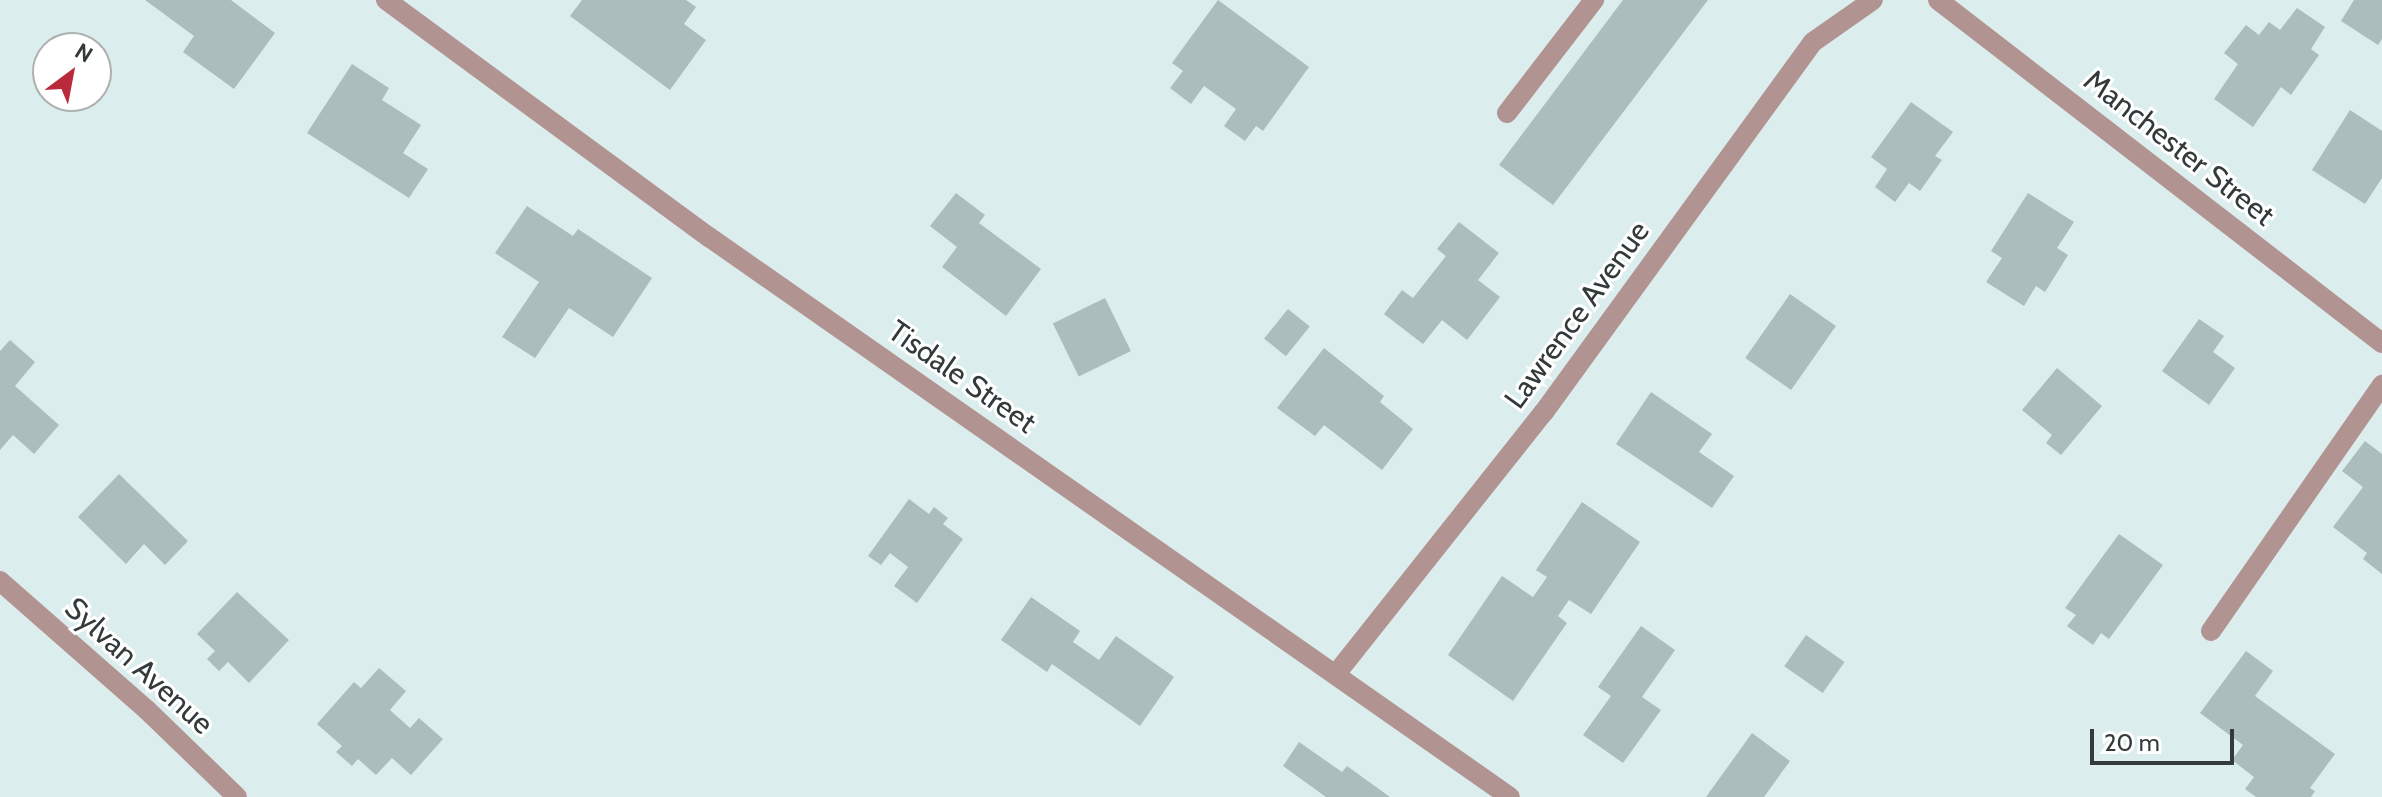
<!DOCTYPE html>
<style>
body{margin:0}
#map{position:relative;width:2382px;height:797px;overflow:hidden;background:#dbeeed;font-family:Cabin,sans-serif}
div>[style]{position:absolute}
.building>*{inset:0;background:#abbdbc;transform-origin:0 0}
.service>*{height:20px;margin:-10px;padding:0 10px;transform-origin:10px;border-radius:10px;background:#b19392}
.minor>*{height:20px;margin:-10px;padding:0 10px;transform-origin:10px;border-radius:10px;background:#b19392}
span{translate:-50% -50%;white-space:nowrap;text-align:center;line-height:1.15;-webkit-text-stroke:6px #fff;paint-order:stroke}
.street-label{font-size:30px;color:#333a3a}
.north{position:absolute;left:32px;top:32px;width:80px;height:80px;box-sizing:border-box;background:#fff;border:2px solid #adb0b0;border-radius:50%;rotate:32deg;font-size:22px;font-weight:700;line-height:32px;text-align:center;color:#333a3a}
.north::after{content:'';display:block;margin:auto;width:28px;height:36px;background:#bb2a3a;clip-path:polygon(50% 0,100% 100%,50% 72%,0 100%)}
.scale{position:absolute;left:2090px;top:729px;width:144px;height:36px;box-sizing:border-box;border:4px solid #333a3a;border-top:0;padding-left:10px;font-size:24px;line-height:28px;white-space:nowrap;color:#333a3a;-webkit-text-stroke:6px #fff;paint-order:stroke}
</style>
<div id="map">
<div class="building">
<i style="clip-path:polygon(145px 0,231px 0,275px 33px,234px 89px,183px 52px,194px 36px)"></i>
<i style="clip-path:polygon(582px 0,686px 0,696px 7px,684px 24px,706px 40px,670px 90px,570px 16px)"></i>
<i style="clip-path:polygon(1218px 0,1309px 67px,1263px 131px,1256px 126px,1245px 141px,1224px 126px,1236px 109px,1204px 86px,1191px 104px,1170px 88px,1183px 71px,1172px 63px)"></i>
<i style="clip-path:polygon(1623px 0,1708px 0,1553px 205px,1499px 165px)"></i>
<i style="clip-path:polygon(2354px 0,2382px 0,2382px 39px,2378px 45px,2341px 21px)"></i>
<i style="clip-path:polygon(2297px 8px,2325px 27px,2311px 49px,2319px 55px,2291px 95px,2281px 87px,2253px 127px,2214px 99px,2238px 64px,2224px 53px,2246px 25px,2259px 35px,2269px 22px,2280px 30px)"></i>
<i style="clip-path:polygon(352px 64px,389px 88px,382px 100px,421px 125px,403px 153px,428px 169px,409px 198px,307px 133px)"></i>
<i style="clip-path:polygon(1911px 102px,1953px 132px,1935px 156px,1942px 160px,1920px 191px,1909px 183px,1895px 202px,1875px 187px,1887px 169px,1871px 157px)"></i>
<i style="clip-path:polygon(2350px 110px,2382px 131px,2382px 178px,2365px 204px,2312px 170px)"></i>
<i style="clip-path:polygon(956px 193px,985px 215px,979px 223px,1041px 269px,1006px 316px,942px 267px,957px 247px,930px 226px)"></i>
<i style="clip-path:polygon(2028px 193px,2074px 222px,2057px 248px,2068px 255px,2045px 292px,2036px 286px,2024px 306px,1986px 282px,2002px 258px,1991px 251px)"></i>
<i style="clip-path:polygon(527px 206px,573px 236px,578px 229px,652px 278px,613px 337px,569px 308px,535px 358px,502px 337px,539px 282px,495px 253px)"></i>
<i style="clip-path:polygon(1459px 222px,1499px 253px,1478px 280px,1500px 297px,1467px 340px,1442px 320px,1423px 344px,1384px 314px,1402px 290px,1413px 298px,1446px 256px,1437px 249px)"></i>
<i style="left:1790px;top:294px;width:56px;height:78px;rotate:35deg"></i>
<i style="left:1105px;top:298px;width:59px;height:58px;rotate:64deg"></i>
<i style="left:1288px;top:309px;width:28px;height:38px;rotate:39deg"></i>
<i style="clip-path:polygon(2199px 319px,2224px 336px,2213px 352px,2235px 368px,2209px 405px,2162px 371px)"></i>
<i style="clip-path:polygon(10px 340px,35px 362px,15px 386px,59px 425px,34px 454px,13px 435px,0 450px,0 351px)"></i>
<i style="clip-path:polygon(1324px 348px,1384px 396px,1380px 402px,1413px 429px,1382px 470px,1324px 425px,1315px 436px,1277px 408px)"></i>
<i style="clip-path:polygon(2057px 368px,2102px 406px,2061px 455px,2046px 443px,2052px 435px,2022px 410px)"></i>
<i style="clip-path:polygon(1651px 392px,1712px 434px,1699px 452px,1734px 476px,1712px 508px,1616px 444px)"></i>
<i style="clip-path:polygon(2365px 441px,2382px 454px,2382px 574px,2363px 559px,2367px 553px,2333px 527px,2363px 487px,2342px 471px)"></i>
<i style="clip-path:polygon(119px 474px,188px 541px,165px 565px,144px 544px,126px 564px,78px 517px)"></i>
<i style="clip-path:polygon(909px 499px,929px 514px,934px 507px,948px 518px,943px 524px,963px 539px,917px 603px,894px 586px,908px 567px,890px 553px,881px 565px,868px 556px)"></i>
<i style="clip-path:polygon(1582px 502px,1640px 542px,1591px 614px,1569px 600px,1558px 616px,1567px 623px,1513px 701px,1448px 655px,1502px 576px,1533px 597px,1547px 577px,1536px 570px)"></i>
<i style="clip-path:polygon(2119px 534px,2163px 565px,2109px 639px,2101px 633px,2093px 645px,2067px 626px,2076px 615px,2065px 608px)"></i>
<i style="clip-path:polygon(237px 592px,289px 640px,249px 683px,228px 662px,219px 671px,207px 659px,215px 651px,197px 634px)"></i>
<i style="clip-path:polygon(1031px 597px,1080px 631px,1073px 642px,1099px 660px,1116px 636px,1174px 677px,1140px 726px,1052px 664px,1047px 672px,1001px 640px)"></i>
<i style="clip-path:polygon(1641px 626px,1675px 650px,1642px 697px,1661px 710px,1623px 763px,1583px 735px,1611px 696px,1598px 687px)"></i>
<i style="left:1806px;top:635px;width:47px;height:38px;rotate:35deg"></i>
<i style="clip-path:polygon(2246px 651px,2273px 671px,2255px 696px,2335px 754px,2310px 788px,2315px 791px,2311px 797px,2256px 797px,2245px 789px,2254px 777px,2232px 760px,2243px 745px,2200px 713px)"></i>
<i style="clip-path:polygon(379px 668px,406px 691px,390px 710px,410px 728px,419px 718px,443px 739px,411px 775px,392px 758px,376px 775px,358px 759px,352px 766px,336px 752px,342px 746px,317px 724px,354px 682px,361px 688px)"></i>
<i style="clip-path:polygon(1752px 733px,1790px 761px,1764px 797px,1706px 797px)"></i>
<i style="clip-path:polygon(1299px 742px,1342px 772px,1347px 766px,1390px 797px,1326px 797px,1283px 766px)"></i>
</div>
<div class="service">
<i style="left:1507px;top:113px;width:143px;rotate:-52.4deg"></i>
<i style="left:2211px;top:631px;width:300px;rotate:-55.2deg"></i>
</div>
<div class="minor">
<i style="left:386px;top:0;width:401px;rotate:36.3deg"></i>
<i style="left:709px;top:237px;width:977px;rotate:34.96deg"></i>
<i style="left:1938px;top:0;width:561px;rotate:37.69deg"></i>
<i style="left:0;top:581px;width:196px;rotate:41.3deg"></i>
<i style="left:147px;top:710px;width:125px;rotate:44deg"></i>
<i style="left:1336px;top:674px;width:335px;rotate:-51.6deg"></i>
<i style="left:1544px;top:412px;width:457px;rotate:-54deg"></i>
<i style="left:1813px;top:42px;width:73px;rotate:-35deg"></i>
</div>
<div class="street-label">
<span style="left:2179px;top:148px;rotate:38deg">Manchester Street</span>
<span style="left:1577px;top:315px;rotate:-54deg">Lawrence Avenue</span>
<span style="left:962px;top:377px;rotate:35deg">Tisdale Street</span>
<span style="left:139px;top:666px;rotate:42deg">Sylvan Avenue</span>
</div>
<div class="north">N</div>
<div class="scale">20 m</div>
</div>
